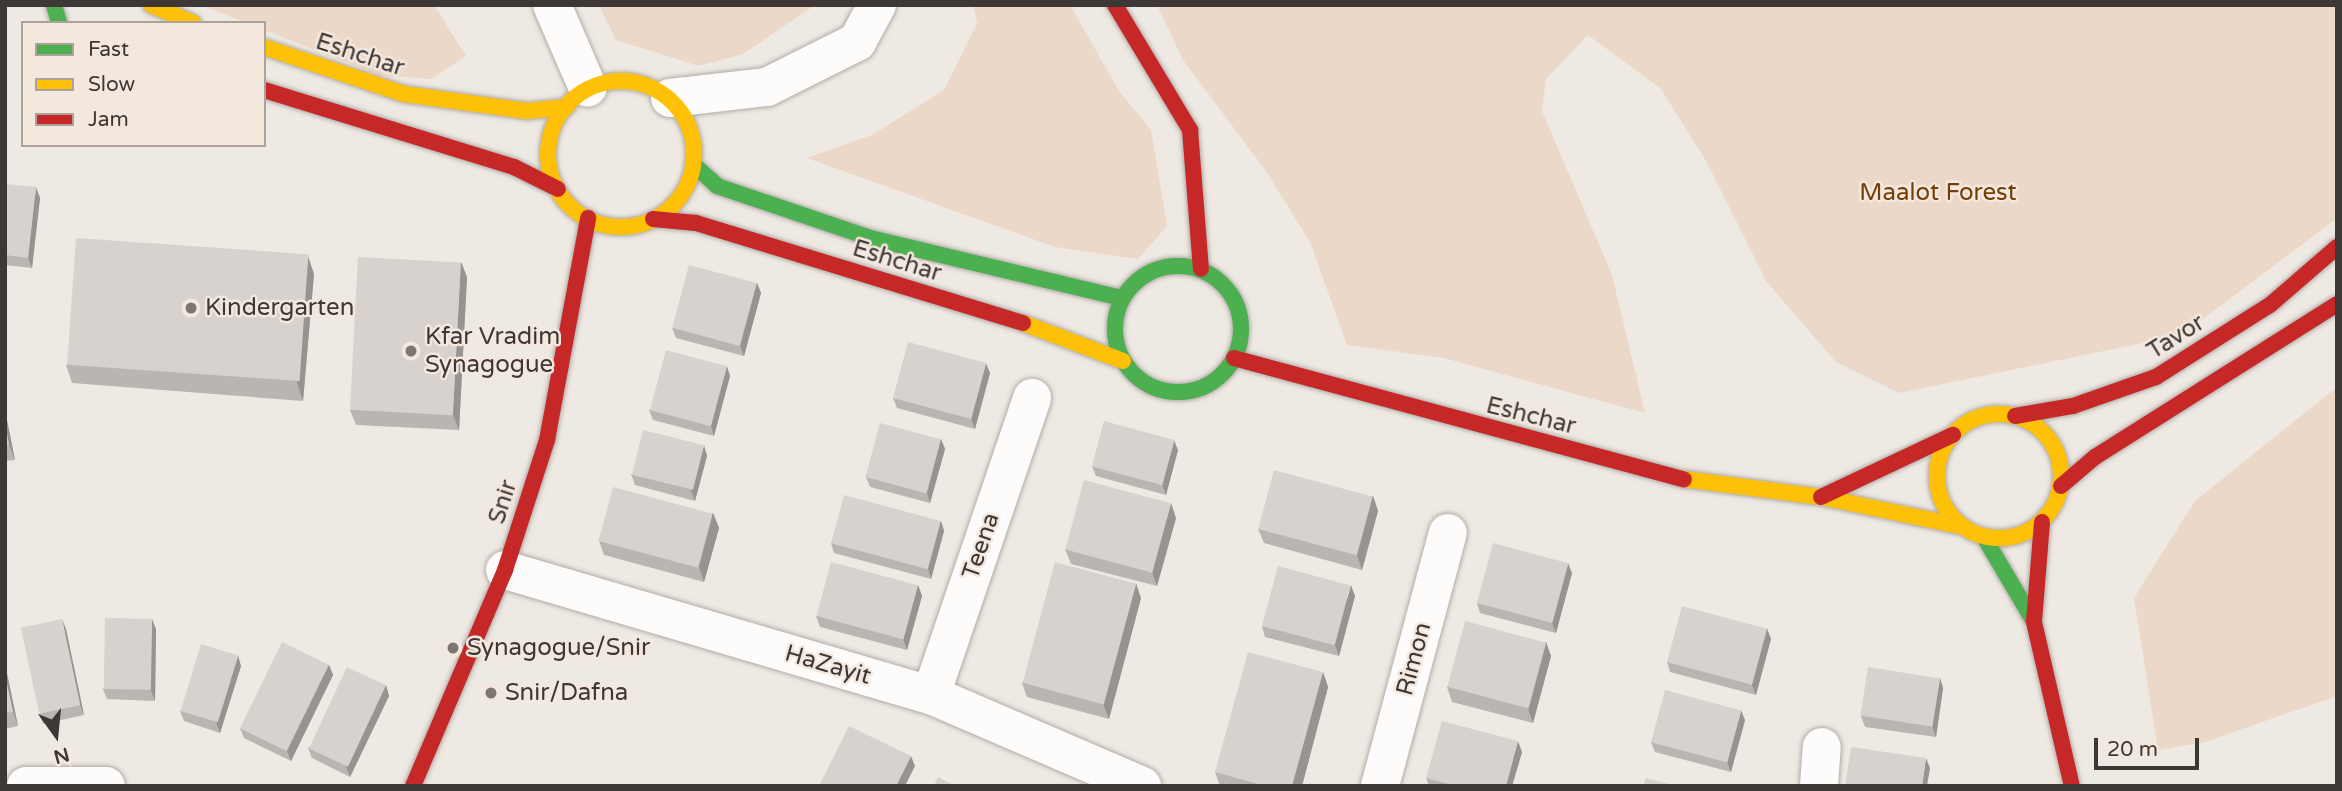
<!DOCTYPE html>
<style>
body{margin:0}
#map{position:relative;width:2342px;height:791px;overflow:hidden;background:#efe9e3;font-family:"Varela Round",sans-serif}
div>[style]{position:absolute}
.green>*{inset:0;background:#ecd8c8}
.roads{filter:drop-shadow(0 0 2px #b1aca8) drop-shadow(0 0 2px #b1aca8)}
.street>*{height:38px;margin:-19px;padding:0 19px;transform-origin:19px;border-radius:19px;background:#fdfcfb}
.fast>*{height:16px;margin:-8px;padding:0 8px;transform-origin:8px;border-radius:8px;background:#4caf50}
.fast>.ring{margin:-8px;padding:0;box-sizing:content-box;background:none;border:16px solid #4caf50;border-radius:50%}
.slow>*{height:16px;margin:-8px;padding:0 8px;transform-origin:8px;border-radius:8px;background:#ffc107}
.slow>.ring{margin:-8px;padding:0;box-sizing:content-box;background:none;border:16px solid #ffc107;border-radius:50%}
.jam>*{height:16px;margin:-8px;padding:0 8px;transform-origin:8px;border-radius:8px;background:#c62828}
.wall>*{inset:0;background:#b9b5b1}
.shaded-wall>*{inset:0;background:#969390}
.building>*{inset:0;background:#d7d2ce;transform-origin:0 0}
.dots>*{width:19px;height:19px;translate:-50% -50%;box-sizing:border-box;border:4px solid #f4e8de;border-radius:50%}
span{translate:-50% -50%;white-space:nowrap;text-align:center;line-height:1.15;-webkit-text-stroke:5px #f4e8de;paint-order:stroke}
.street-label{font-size:24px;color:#3d3835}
.park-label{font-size:24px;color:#733f06}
.poi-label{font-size:24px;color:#3d3835}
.left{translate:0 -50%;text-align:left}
.frame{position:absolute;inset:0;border:7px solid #3d3835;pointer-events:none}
.legend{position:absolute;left:21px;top:21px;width:245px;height:126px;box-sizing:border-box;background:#f4e8de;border:2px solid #aba29a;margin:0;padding:9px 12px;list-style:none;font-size:21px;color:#3d3835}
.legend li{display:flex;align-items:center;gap:14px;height:35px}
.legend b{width:35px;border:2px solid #aba29a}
.north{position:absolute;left:21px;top:700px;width:70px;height:70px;-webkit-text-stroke:5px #f4e8de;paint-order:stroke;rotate:165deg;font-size:19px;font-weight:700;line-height:28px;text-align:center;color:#3d3835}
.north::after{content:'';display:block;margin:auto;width:24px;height:32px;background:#3d3835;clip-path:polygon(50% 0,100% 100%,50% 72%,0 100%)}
.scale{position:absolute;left:2094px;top:738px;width:105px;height:32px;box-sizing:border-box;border:4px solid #3d3835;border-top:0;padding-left:9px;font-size:21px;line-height:24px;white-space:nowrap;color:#3d3835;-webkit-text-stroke:5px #f4e8de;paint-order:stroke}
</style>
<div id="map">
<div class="green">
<i style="clip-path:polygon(201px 5px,434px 5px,466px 56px,431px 79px,379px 75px,264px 30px,264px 23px,246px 23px)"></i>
<i style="clip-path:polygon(599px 5px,815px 5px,743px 54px,699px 66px,616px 40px)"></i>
<i style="clip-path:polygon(973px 5px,1070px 5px,1119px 91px,1151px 130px,1167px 226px,1138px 259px,1055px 247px,807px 158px,872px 135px,944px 90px,977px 23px)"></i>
<i style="clip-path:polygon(1157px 5px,2337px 5px,2337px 218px,2182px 335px,1899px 393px,1836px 362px,1766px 281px,1706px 161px,1661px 89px,1588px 35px,1546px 79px,1542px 111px,1612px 275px,1645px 413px,1444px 358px,1347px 345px,1310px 242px,1266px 171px,1183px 60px)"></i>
<i style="clip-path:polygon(2337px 387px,2337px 696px,2205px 742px,2158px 750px,2134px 598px,2195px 501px)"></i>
</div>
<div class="roads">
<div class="street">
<i style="left:552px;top:5px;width:90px;rotate:66.6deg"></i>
<i style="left:670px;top:98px;width:98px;rotate:-6.5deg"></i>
<i style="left:767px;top:87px;width:101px;rotate:-26.6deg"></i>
<i style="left:857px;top:42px;width:42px;rotate:-61.6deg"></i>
<i style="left:505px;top:570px;width:444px;rotate:16.4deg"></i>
<i style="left:931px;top:695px;width:230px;rotate:23.3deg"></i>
<i style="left:931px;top:695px;width:314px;rotate:-71.2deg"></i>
<i style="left:26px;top:786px;width:80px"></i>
<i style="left:1380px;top:786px;width:262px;rotate:-75deg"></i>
<i style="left:1819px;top:786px;width:39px;rotate:-86deg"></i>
</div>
<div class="fast">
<i style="left:54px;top:5px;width:19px;rotate:74deg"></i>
<i style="left:694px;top:165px;width:31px;rotate:42deg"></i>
<i style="left:717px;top:186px;width:166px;rotate:18.7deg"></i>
<i style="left:874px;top:239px;width:255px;rotate:13.4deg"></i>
<i class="ring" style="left:1115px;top:266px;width:110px;height:110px"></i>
<i style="left:1984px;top:537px;width:99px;rotate:59.5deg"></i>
</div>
<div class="slow">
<i style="left:151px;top:5px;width:46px;rotate:23.2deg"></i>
<i style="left:264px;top:47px;width:148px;rotate:18.6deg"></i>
<i style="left:404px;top:94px;width:124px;rotate:7.9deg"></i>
<i style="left:527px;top:111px;width:40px;rotate:-5.7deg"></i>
<i class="ring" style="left:548px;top:81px;width:130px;height:130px"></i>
<i style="left:1023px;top:323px;width:107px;rotate:20.8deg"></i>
<i class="ring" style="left:1937px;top:414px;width:108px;height:108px"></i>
<i style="left:1684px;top:479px;width:138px;rotate:7.5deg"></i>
<i style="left:1821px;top:497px;width:146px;rotate:11.8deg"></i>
</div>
<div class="jam">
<i style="left:1115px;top:5px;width:146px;rotate:59deg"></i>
<i style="left:1190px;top:130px;width:139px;rotate:85.5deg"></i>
<i style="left:264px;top:90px;width:262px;rotate:17.1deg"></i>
<i style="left:514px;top:167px;width:49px;rotate:26.6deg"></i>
<i style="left:653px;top:219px;width:43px;rotate:5.3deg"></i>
<i style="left:696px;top:223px;width:342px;rotate:17deg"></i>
<i style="left:1234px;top:358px;width:466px;rotate:15.1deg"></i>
<i style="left:2015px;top:416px;width:59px;rotate:-9.8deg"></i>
<i style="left:2073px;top:406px;width:88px;rotate:-19.3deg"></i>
<i style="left:2156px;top:377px;width:135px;rotate:-32.3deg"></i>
<i style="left:2270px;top:305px;width:89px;rotate:-40.9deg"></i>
<i style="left:2061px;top:486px;width:45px;rotate:-40.5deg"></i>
<i style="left:2095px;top:457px;width:286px;rotate:-32.3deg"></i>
<i style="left:1821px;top:497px;width:146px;rotate:-25.2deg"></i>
<i style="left:2042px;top:522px;width:100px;rotate:94.6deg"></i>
<i style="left:2034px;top:622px;width:168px;rotate:77deg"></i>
<i style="left:413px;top:786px;width:235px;rotate:-66.9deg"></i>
<i style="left:505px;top:570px;width:137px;rotate:-72.1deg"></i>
<i style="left:547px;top:440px;width:226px;rotate:-79.5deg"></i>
</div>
</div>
<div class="wall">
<i style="clip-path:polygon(5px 184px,40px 198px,32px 268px,5px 265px)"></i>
<i style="clip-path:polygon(461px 262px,467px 277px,459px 430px,356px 425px,350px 410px)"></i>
<i style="clip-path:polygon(314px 274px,303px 401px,72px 383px,66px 365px)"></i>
<i style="clip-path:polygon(757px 283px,761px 293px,744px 356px,676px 338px,672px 328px)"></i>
<i style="clip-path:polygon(990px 373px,975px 429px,897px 408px,893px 398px)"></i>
<i style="clip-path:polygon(730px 376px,714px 436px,653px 420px,649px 410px)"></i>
<i style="clip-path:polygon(5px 410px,15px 460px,5px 461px)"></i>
<i style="clip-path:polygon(941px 439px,945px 449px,930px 503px,870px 487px,866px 477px)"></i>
<i style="clip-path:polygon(1178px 450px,1166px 495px,1096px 476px,1092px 466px)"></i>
<i style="clip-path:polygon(707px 456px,695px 501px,635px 485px,631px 474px)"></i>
<i style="clip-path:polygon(1373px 496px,1378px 511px,1362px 570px,1264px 543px,1258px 529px)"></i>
<i style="clip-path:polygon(713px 513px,719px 528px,704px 582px,604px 555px,599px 541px)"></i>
<i style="clip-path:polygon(1176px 518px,1157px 586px,1071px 564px,1065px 549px)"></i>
<i style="clip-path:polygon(941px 521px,944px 531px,931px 579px,834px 553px,831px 543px)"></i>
<i style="clip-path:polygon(1572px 573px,1556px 633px,1480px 613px,1477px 603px)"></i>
<i style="clip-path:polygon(918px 585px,922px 596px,907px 650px,820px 627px,816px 616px)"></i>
<i style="clip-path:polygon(1355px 596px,1339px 656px,1265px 637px,1262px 626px)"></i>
<i style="clip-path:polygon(1141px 598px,1109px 719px,1027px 697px,1022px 683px)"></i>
<i style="clip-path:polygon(66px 629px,84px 715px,43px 724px,39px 713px)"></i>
<i style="clip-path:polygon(156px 629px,155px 701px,107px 699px,103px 689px)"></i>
<i style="clip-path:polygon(1771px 639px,1756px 695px,1670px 672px,1667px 662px)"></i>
<i style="clip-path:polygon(1546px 642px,1551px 656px,1533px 723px,1452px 702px,1447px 687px)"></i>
<i style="clip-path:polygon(5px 664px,18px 726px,5px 729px)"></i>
<i style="clip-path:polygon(329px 665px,333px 675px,291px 761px,244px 738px,240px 728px)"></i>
<i style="clip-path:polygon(241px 666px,220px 733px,184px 721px,180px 711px)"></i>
<i style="clip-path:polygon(1323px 672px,1328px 687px,1302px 786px,1220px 786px,1215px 772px)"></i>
<i style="clip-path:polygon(1940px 678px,1943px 688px,1936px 737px,1865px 727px,1861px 716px)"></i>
<i style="clip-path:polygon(386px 685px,389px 696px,350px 777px,312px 758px,308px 748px)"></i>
<i style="clip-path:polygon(1745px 720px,1731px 772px,1655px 752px,1651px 742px)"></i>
<i style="clip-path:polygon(1522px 752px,1512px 786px,1429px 786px,1426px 778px)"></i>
</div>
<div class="shaded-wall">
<i style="clip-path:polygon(36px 187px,40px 198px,32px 268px,28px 258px)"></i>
<i style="clip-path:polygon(308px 256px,314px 274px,303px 401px,297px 383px)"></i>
<i style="clip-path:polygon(461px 262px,467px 277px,459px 430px,453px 415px)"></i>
<i style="clip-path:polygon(757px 283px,761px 293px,744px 356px,740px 346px)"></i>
<i style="clip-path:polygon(986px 363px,990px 373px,975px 429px,971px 418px)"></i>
<i style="clip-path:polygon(727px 366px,730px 376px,714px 436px,711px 426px)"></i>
<i style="clip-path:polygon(5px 410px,15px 460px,9px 445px,5px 423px)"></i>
<i style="clip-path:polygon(941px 439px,945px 449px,930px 503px,927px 493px)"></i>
<i style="clip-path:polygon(1174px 440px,1178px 450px,1166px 495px,1162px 484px)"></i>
<i style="clip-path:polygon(704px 445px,707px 456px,695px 501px,691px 490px)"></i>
<i style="clip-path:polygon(1373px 496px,1378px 511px,1362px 570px,1357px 555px)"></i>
<i style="clip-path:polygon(1171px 503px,1176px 518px,1157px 586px,1152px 572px)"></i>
<i style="clip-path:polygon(713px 513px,719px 528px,704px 582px,699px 567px)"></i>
<i style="clip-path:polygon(941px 521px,944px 531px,931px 579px,928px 569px)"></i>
<i style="clip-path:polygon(1568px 563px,1572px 573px,1556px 633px,1552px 623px)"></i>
<i style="clip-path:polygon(1136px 583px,1141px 598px,1109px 719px,1103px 704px)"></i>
<i style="clip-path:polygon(918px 585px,922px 596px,907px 650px,903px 639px)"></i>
<i style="clip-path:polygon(1351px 585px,1355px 596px,1339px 656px,1335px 645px)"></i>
<i style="clip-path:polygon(62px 619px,66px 629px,84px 715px,80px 705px)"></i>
<i style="clip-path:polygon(152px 619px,156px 629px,155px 701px,151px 690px)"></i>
<i style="clip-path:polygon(1767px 628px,1771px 639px,1756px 695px,1752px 685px)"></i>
<i style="clip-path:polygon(1546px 642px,1551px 656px,1533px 723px,1528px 709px)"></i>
<i style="clip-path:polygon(238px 655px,241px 666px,220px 733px,216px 722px)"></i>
<i style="clip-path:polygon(5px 664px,18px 726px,13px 712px,5px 675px)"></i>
<i style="clip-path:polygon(329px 665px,333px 675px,291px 761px,287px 751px)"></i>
<i style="clip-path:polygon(1323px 672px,1328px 687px,1302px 786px,1292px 786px)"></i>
<i style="clip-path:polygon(1940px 678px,1943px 688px,1936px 737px,1932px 726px)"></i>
<i style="clip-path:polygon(386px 685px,389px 696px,350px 777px,346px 766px)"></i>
<i style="clip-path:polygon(1741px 710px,1745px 720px,1731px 772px,1727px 762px)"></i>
<i style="clip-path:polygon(1518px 741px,1522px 752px,1512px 786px,1506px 786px)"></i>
<i style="clip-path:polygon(911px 756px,915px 766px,905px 786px,896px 786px)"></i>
<i style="clip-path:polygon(1926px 758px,1930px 768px,1927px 786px,1922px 786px)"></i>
</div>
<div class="building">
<i style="clip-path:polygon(5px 184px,36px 187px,28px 258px,5px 255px)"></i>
<i style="left:76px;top:238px;width:233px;height:127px;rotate:4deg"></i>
<i style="left:358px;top:257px;width:103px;height:153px;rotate:3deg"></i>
<i style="left:689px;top:265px;width:70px;height:65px;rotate:15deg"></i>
<i style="left:908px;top:342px;width:81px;height:58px;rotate:15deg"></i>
<i style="left:666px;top:350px;width:63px;height:62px;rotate:15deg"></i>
<i style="left:1104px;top:421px;width:73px;height:47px;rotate:15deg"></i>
<i style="clip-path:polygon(5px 423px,9px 445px,5px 446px)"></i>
<i style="left:880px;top:423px;width:63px;height:56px;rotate:15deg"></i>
<i style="left:643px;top:430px;width:63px;height:46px;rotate:14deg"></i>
<i style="left:1274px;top:470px;width:102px;height:61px;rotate:15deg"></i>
<i style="left:1084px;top:480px;width:90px;height:72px;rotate:15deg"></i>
<i style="left:613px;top:487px;width:103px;height:56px;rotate:15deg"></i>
<i style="left:844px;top:495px;width:100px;height:50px;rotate:15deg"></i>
<i style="left:1493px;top:543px;width:78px;height:62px;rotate:15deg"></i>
<i style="left:831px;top:562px;width:90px;height:56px;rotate:15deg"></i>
<i style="left:1055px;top:562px;width:84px;height:125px;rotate:15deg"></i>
<i style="left:1278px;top:566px;width:75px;height:62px;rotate:15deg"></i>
<i style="left:1682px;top:606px;width:88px;height:58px;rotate:15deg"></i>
<i style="left:105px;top:618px;width:47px;height:71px;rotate:1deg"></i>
<i style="left:62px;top:619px;width:88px;height:42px;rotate:78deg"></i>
<i style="left:1465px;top:621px;width:84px;height:68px;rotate:15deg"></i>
<i style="left:282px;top:642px;width:52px;height:96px;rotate:26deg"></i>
<i style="left:201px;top:644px;width:39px;height:70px;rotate:17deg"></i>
<i style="clip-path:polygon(1248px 652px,1323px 672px,1292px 786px,1265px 786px,1215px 772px)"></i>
<i style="left:347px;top:667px;width:43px;height:90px;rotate:25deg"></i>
<i style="left:1868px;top:667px;width:73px;height:49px;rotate:9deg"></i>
<i style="clip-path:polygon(5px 675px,13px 712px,5px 713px)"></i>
<i style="left:1665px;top:690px;width:79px;height:54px;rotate:15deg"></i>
<i style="clip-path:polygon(1442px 721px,1518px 741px,1506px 786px,1457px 786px,1426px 778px)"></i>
<i style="clip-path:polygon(849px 726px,911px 756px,896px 786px,819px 786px)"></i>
<i style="clip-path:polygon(1851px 747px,1926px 758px,1922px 786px,1845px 786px)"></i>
<i style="clip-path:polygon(938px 777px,955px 786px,934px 786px)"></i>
<i style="clip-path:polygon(1646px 778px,1677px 786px,1643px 786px)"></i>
</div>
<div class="dots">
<i style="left:191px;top:308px;background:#7b7672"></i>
<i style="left:411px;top:351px;background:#7b7672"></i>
<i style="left:453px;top:648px;background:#7b7672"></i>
<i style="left:491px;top:693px;background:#7b7672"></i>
</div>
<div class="street-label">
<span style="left:360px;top:55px;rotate:18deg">Eshchar</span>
<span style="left:897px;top:261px;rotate:17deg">Eshchar</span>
<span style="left:2176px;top:337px;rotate:-32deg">Tavor</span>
<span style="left:1531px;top:416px;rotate:14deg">Eshchar</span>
<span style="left:503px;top:502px;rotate:-72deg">Snir</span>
<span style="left:981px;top:546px;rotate:-71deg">Teena</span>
<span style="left:1414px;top:659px;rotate:-75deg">Rimon</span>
<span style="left:828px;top:665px;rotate:16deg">HaZayit</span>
</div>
<div class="park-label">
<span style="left:1938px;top:193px">Maalot Forest</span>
</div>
<div class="poi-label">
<span class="left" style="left:205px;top:308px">Kindergarten</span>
<span class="left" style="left:425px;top:351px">Kfar Vradim<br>Synagogue</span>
<span class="left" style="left:467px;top:648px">Synagogue/Snir</span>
<span class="left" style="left:505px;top:693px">Snir/Dafna</span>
</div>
<div class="frame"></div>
<ul class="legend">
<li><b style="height:9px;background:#4caf50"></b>Fast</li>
<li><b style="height:9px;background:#ffc107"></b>Slow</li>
<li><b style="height:9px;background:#c62828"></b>Jam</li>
</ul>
<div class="north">N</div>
<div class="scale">20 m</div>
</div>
